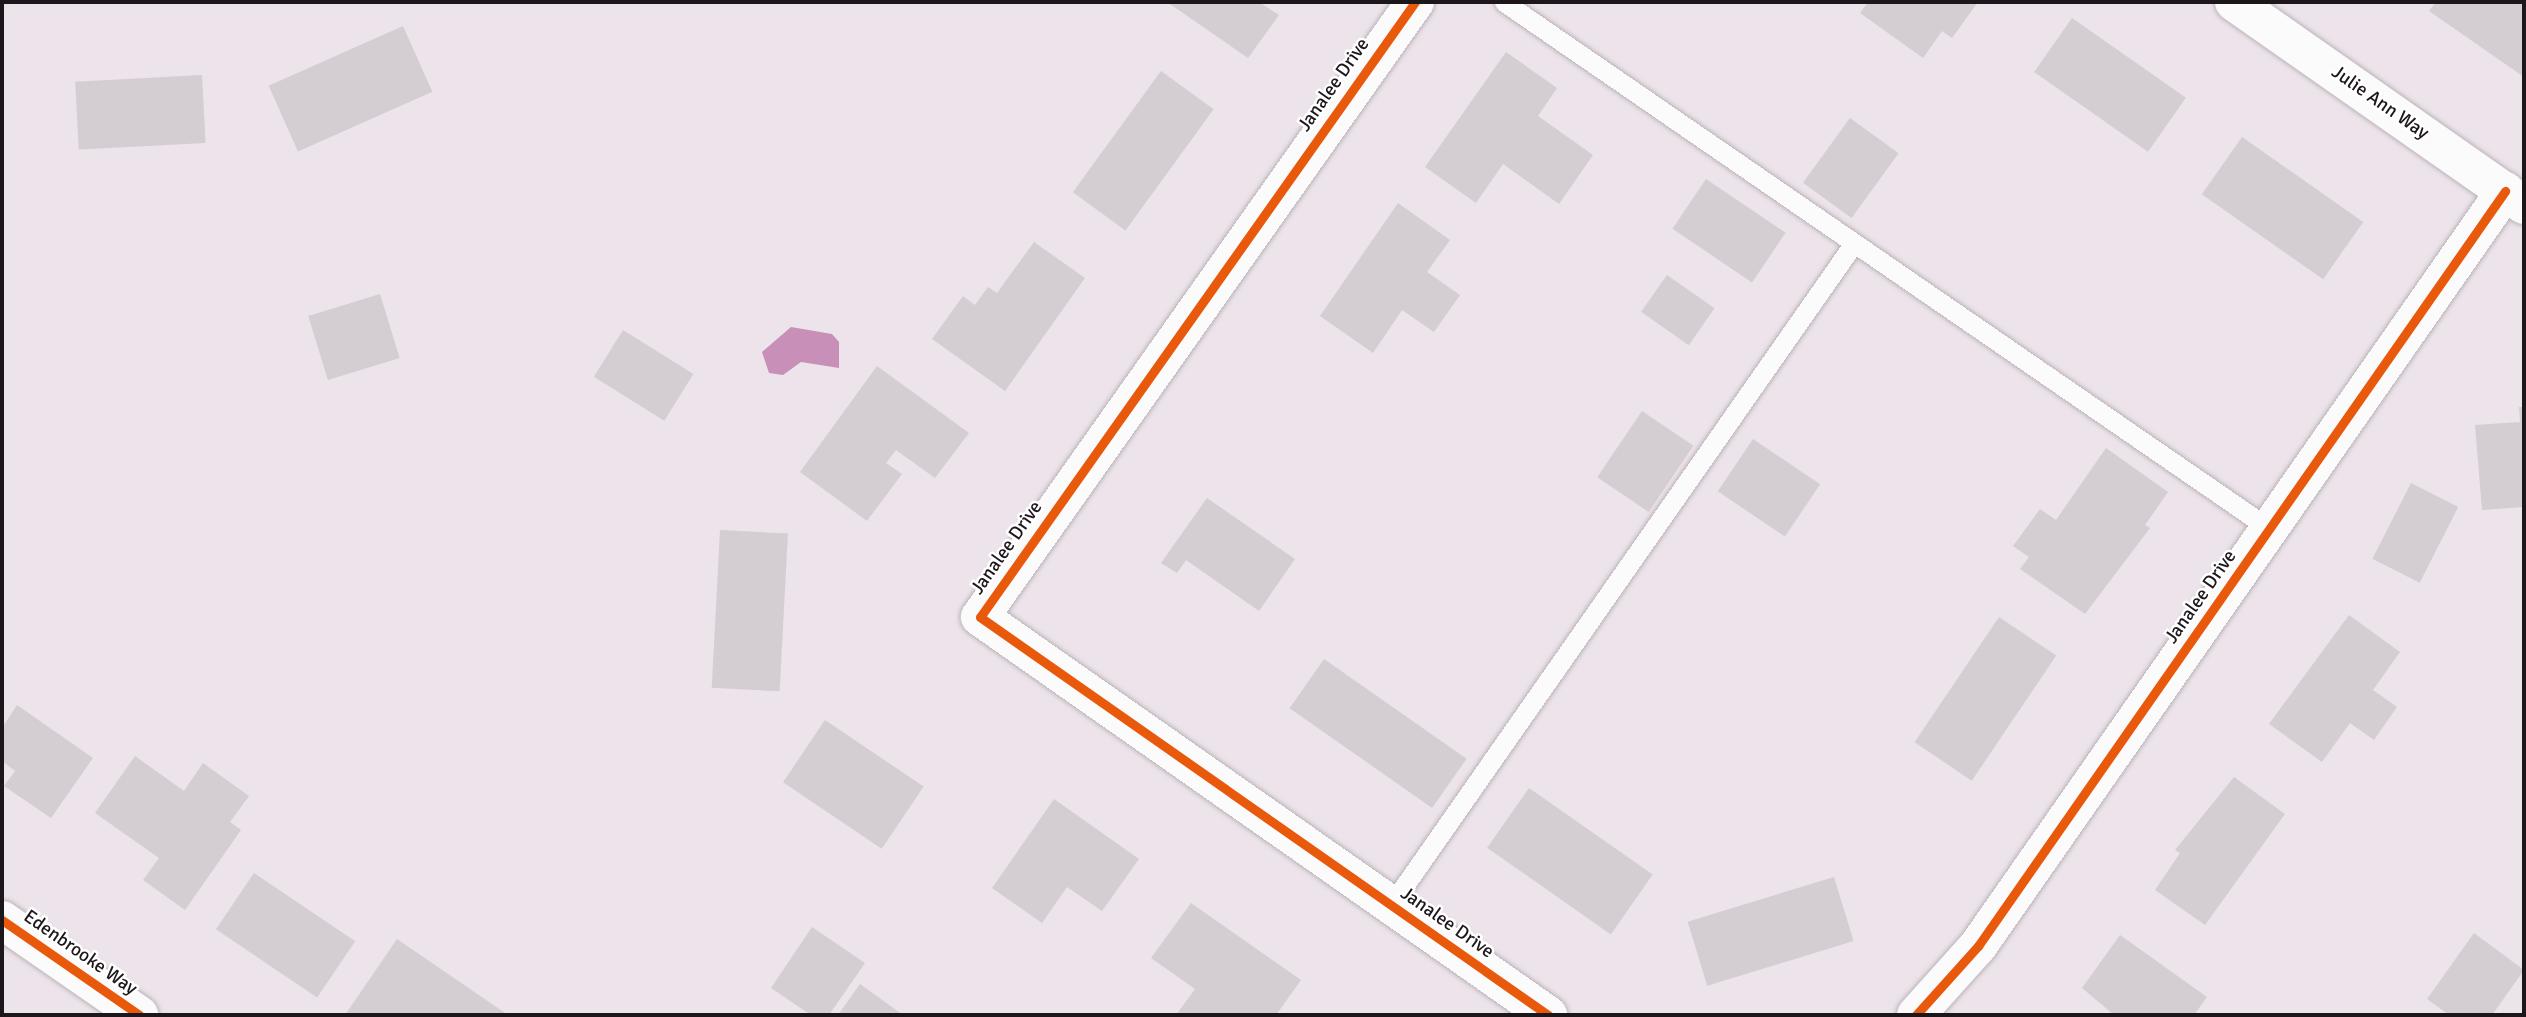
<!DOCTYPE html>
<style>
body{margin:0}
#map{position:relative;width:2526px;height:1017px;overflow:hidden;background:#ede3ea;font-family:Signika,sans-serif}
div>[style]{position:absolute}
.water>*{inset:0;background:#c890b9}
.building>*{inset:0;background:#d4cdd2;transform-origin:0 0}
.roads{filter:drop-shadow(0 0 2px #bab3b8) drop-shadow(0 0 2px #bab3b8)}
.service>*{height:19px;margin:-9.5px;padding:0 9.5px;transform-origin:9.5px;border-radius:9.5px;background:#fcfbfc}
.minor>*{height:38px;margin:-19px;padding:0 19px;transform-origin:19px;border-radius:19px;background:#fcfbfc}
.cycleway>*{height:9px;margin:-4.5px;padding:0 4.5px;transform-origin:4.5px;border-radius:4.5px;background:#e8590c}
span{translate:-50% -50%;white-space:nowrap;text-align:center;line-height:1.15;-webkit-text-stroke:5px #fff;paint-order:stroke}
.street-label{font-size:19px;color:#1d161b}
.frame{position:absolute;inset:0;border:4px solid #1d161b;pointer-events:none}
</style>
<div id="map">
<div class="water">
<i style="clip-path:polygon(791px 327px,832px 334px,839px 342px,839px 368px,801px 362px,783px 375px,769px 373px,762px 352px)"></i>
</div>
<div class="building">
<i style="clip-path:polygon(1167px 2px,1259px 2px,1279px 15px,1248px 58px)"></i>
<i style="clip-path:polygon(1868px 2px,1978px 2px,1952px 38px,1942px 31px,1923px 58px,1860px 13px)"></i>
<i style="clip-path:polygon(2436px 2px,2524px 2px,2524px 77px,2429px 11px)"></i>
<i style="left:2072px;top:18px;width:139px;height:66px;rotate:35deg"></i>
<i style="left:403px;top:26px;width:72px;height:147px;rotate:66deg"></i>
<i style="clip-path:polygon(1506px 52px,1557px 88px,1538px 116px,1593px 155px,1559px 204px,1503px 164px,1476px 203px,1425px 167px)"></i>
<i style="left:1161px;top:71px;width:65px;height:150px;rotate:36deg"></i>
<i style="left:202px;top:75px;width:68px;height:127px;rotate:87deg"></i>
<i style="left:1850px;top:118px;width:60px;height:80px;rotate:36deg"></i>
<i style="left:2242px;top:137px;width:148px;height:70px;rotate:35deg"></i>
<i style="left:1706px;top:179px;width:96px;height:60px;rotate:34deg"></i>
<i style="clip-path:polygon(1398px 203px,1450px 240px,1427px 272px,1460px 295px,1434px 332px,1402px 310px,1373px 353px,1320px 316px)"></i>
<i style="clip-path:polygon(1034px 242px,1085px 278px,1005px 391px,932px 339px,963px 296px,975px 305px,988px 287px,997px 293px)"></i>
<i style="left:1667px;top:275px;width:58px;height:45px;rotate:35deg"></i>
<i style="left:380px;top:294px;width:67px;height:75px;rotate:73deg"></i>
<i style="left:623px;top:330px;width:83px;height:55px;rotate:32deg"></i>
<i style="clip-path:polygon(877px 366px,969px 433px,935px 478px,896px 450px,886px 463px,902px 474px,867px 521px,800px 472px)"></i>
<i style="clip-path:polygon(2519px 407px,2524px 407px,2524px 507px,2482px 510px,2475px 425px,2520px 422px)"></i>
<i style="left:1642px;top:411px;width:62px;height:80px;rotate:34deg"></i>
<i style="left:1753px;top:439px;width:81px;height:63px;rotate:34deg"></i>
<i style="clip-path:polygon(2106px 448px,2168px 492px,2145px 525px,2150px 528px,2085px 614px,2020px 569px,2029px 557px,2013px 546px,2040px 509px,2056px 520px)"></i>
<i style="left:2411px;top:483px;width:53px;height:85px;rotate:27deg"></i>
<i style="clip-path:polygon(1207px 498px,1295px 559px,1259px 611px,1186px 560px,1177px 573px,1161px 563px)"></i>
<i style="left:720px;top:530px;width:68px;height:158px;rotate:3deg"></i>
<i style="clip-path:polygon(2349px 615px,2400px 652px,2373px 690px,2397px 707px,2374px 740px,2350px 723px,2322px 762px,2269px 724px)"></i>
<i style="left:1999px;top:617px;width:69px;height:151px;rotate:34deg"></i>
<i style="left:1324px;top:659px;width:174px;height:60px;rotate:35deg"></i>
<i style="clip-path:polygon(17px 705px,93px 758px,51px 818px,4px 786px,15px 771px,2px 761px,2px 728px)"></i>
<i style="left:825px;top:720px;width:119px;height:75px;rotate:34deg"></i>
<i style="clip-path:polygon(135px 756px,184px 791px,203px 763px,249px 796px,230px 822px,241px 830px,185px 910px,143px 880px,159px 858px,95px 813px)"></i>
<i style="clip-path:polygon(2234px 777px,2285px 814px,2205px 925px,2155px 890px,2180px 853px,2175px 850px)"></i>
<i style="left:1529px;top:788px;width:151px;height:73px;rotate:35deg"></i>
<i style="clip-path:polygon(1054px 799px,1139px 859px,1102px 911px,1067px 887px,1042px 923px,992px 888px)"></i>
<i style="left:254px;top:873px;width:122px;height:68px;rotate:34deg"></i>
<i style="left:1834px;top:877px;width:67px;height:153px;rotate:73deg"></i>
<i style="clip-path:polygon(1191px 903px,1301px 980px,1276px 1015px,1176px 1015px,1195px 989px,1151px 958px)"></i>
<i style="clip-path:polygon(812px 927px,865px 963px,829px 1015px,811px 1015px,771px 988px)"></i>
<i style="clip-path:polygon(2474px 933px,2524px 970px,2492px 1015px,2449px 1015px,2427px 999px)"></i>
<i style="clip-path:polygon(2120px 935px,2207px 997px,2194px 1015px,2114px 1015px,2082px 988px)"></i>
<i style="clip-path:polygon(397px 939px,508px 1015px,345px 1015px)"></i>
<i style="clip-path:polygon(860px 984px,903px 1015px,838px 1015px)"></i>
</div>
<div class="roads">
<div class="service">
<i style="left:1504px;top:2px;width:930px;rotate:34.53deg"></i>
<i style="left:1391px;top:905px;width:808px;rotate:-55.03deg"></i>
</div>
<div class="minor">
<i style="left:1415px;top:2px;width:753px;rotate:125.27deg"></i>
<i style="left:980px;top:617px;width:694px;rotate:35.02deg"></i>
<i style="left:2234px;top:2px;width:354px;rotate:35deg"></i>
<i style="left:2px;top:920px;width:167px;rotate:34.7deg"></i>
<i style="left:1916px;top:1015px;width:93px;rotate:-48.1deg"></i>
<i style="left:1978px;top:946px;width:921px;rotate:-55.08deg"></i>
</div>
</div>
<div class="cycleway">
<i style="left:1415px;top:2px;width:753px;rotate:125.27deg"></i>
<i style="left:980px;top:617px;width:694px;rotate:35.02deg"></i>
<i style="left:2px;top:920px;width:167px;rotate:34.7deg"></i>
<i style="left:1916px;top:1015px;width:93px;rotate:-48.1deg"></i>
<i style="left:1978px;top:946px;width:921px;rotate:-55.08deg"></i>
</div>
<div class="street-label">
<span style="left:1334px;top:85px;rotate:-55deg">Janalee Drive</span>
<span style="left:2380px;top:103px;rotate:35deg">Julie Ann Way</span>
<span style="left:1007px;top:548px;rotate:-55deg">Janalee Drive</span>
<span style="left:2201px;top:597px;rotate:-55deg">Janalee Drive</span>
<span style="left:1447px;top:923px;rotate:35deg">Janalee Drive</span>
<span style="left:80px;top:953px;rotate:35deg">Edenbrooke Way</span>
</div>
<div class="frame"></div>
</div>
